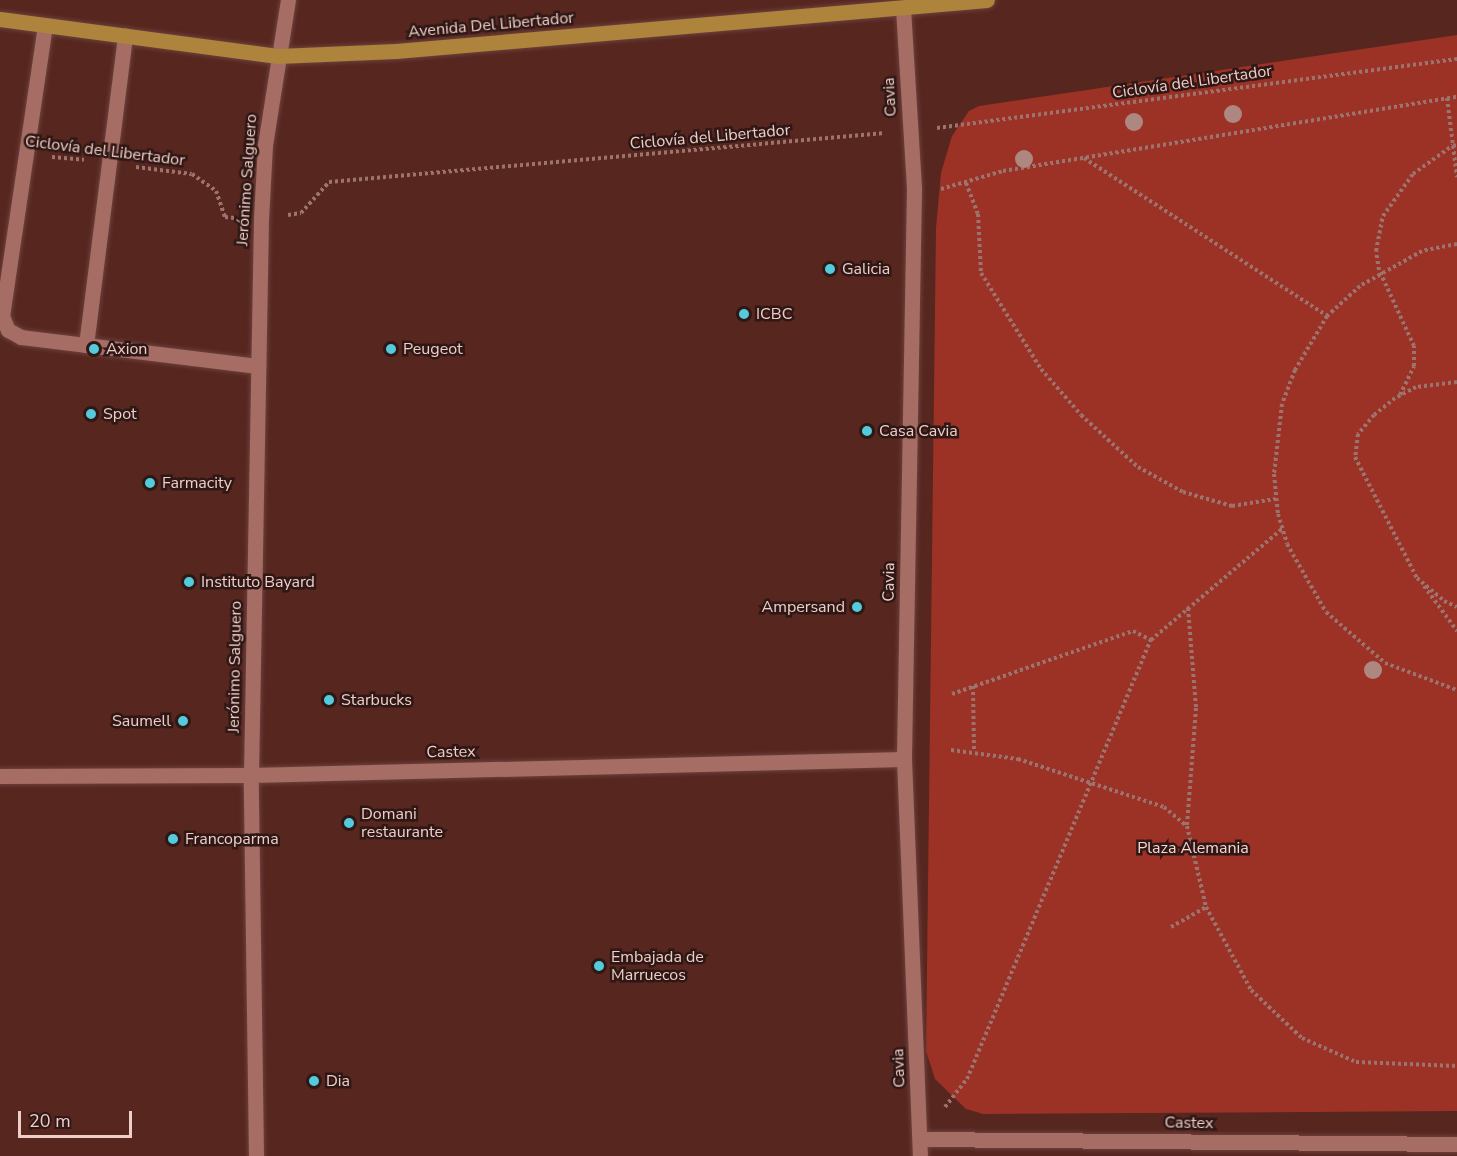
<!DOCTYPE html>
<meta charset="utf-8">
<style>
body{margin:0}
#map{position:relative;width:1457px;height:1156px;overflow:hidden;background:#57261f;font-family:"Nunito Sans",sans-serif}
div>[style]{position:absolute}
.green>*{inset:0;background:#9c3226}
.path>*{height:4px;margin-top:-2px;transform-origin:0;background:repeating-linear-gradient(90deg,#9d736d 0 3px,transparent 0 6px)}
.roads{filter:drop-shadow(0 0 2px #6c423d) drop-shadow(0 0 2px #6c423d)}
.minor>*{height:15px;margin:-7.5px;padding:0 7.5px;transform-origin:7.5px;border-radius:7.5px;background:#a66d64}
.major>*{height:15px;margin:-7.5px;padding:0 7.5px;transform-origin:7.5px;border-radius:7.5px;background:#ae833c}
.trees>*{width:18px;height:18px;margin:-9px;border-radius:50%;background:#af8781}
.dots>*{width:16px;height:16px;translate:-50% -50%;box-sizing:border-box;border:3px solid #2e1714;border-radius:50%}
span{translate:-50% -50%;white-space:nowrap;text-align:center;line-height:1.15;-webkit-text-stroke:5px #2e1714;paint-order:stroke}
.street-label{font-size:16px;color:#eecec8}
.poi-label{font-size:16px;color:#eecec8}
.left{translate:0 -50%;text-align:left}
.right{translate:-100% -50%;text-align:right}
.park-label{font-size:16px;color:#f7d6d1}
.scale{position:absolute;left:18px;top:1111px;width:114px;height:27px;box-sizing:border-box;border:3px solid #eecec8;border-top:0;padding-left:8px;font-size:18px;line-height:21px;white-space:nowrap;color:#eecec8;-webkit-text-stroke:4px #2e1714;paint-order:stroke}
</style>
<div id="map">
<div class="green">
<i style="clip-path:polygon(1457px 35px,1457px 1111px,983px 1114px,966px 1109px,935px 1079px,926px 1051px,936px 228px,941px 173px,952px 136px,969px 111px,979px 106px)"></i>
</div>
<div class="path">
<i style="left:1447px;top:98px;width:80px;rotate:82.8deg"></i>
<i style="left:937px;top:128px;width:525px;rotate:-7.56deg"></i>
<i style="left:52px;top:157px;width:32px;rotate:5deg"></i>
<i style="left:1084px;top:158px;width:290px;rotate:33deg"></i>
<i style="left:136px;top:167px;width:56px;rotate:7.1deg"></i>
<i style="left:192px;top:174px;width:29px;rotate:35deg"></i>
<i style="left:216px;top:191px;width:28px;rotate:71deg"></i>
<i style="left:225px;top:217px;width:10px;rotate:6deg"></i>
<i style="left:966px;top:183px;width:33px;rotate:69deg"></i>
<i style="left:978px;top:214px;width:59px;rotate:87.1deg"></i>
<i style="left:981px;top:273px;width:113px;rotate:58deg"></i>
<i style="left:1041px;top:369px;width:61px;rotate:49deg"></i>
<i style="left:1081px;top:415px;width:77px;rotate:42.4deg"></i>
<i style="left:1138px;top:467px;width:51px;rotate:29.1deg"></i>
<i style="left:1183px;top:492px;width:51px;rotate:15.9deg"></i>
<i style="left:1232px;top:506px;width:44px;rotate:-9.2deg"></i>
<i style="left:941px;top:189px;width:65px;rotate:-16.2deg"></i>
<i style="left:1003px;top:171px;width:460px;rotate:-9.3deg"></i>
<i style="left:288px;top:215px;width:13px;rotate:-9deg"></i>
<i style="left:301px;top:213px;width:42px;rotate:-47.9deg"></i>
<i style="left:329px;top:182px;width:558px;rotate:-5.04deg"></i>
<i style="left:1457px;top:244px;width:36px;rotate:169deg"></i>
<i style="left:1422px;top:251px;width:71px;rotate:150.6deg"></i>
<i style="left:1360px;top:286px;width:45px;rotate:137.7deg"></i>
<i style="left:1327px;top:316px;width:63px;rotate:120.7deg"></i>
<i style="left:1295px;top:370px;width:36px;rotate:111deg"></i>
<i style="left:1282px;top:404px;width:70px;rotate:96.5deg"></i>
<i style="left:1274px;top:474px;width:40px;rotate:84.3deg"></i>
<i style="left:1278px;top:514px;width:31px;rotate:73deg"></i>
<i style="left:1287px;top:544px;width:78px;rotate:60.2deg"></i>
<i style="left:1326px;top:612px;width:78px;rotate:40.8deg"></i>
<i style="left:1385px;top:663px;width:77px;rotate:20.6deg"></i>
<i style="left:1457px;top:382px;width:41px;rotate:173deg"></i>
<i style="left:1416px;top:387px;width:24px;rotate:152deg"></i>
<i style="left:1395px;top:398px;width:27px;rotate:141deg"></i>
<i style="left:1374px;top:415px;width:25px;rotate:130deg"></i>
<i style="left:1358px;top:434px;width:23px;rotate:97deg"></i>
<i style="left:1355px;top:457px;width:136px;rotate:62.9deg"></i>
<i style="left:1417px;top:578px;width:35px;rotate:40deg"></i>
<i style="left:1444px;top:601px;width:14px;rotate:25deg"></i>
<i style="left:1400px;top:395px;width:32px;rotate:-64deg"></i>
<i style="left:1414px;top:366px;width:20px;rotate:-90deg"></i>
<i style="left:1414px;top:346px;width:84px;rotate:-114.7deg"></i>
<i style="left:1379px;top:270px;width:19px;rotate:-99deg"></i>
<i style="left:1376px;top:251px;width:36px;rotate:-79deg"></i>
<i style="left:1383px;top:216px;width:52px;rotate:-54.5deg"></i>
<i style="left:1413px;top:174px;width:49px;rotate:-35.9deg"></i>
<i style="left:1453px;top:145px;width:4px;rotate:14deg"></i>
<i style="left:1424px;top:586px;width:56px;rotate:53.7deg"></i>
<i style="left:1188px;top:608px;width:100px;rotate:85.4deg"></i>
<i style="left:1196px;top:708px;width:118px;rotate:94.4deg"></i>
<i style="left:1187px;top:826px;width:83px;rotate:76.8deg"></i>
<i style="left:1206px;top:907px;width:94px;rotate:61.5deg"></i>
<i style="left:1251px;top:990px;width:70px;rotate:43.3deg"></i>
<i style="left:1302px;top:1038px;width:59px;rotate:24deg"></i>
<i style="left:1356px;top:1062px;width:101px;rotate:2.3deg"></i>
<i style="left:973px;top:686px;width:65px;rotate:89.1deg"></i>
<i style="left:952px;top:694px;width:192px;rotate:-19.2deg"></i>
<i style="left:1133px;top:631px;width:20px;rotate:27deg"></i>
<i style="left:951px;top:750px;width:68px;rotate:7.7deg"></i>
<i style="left:1018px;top:759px;width:154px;rotate:18.2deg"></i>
<i style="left:1164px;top:807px;width:30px;rotate:40deg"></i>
<i style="left:1171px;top:927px;width:40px;rotate:-29.7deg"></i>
<i style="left:945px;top:1107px;width:36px;rotate:-52deg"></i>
<i style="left:967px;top:1079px;width:476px;rotate:-67.3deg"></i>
<i style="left:1151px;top:640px;width:172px;rotate:-40.3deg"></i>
</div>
<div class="roads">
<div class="minor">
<i style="left:903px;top:8px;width:181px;rotate:86.5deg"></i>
<i style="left:914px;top:189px;width:570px;rotate:91.01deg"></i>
<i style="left:904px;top:759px;width:397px;rotate:87.7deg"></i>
<i style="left:45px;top:25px;width:294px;rotate:98.4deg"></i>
<i style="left:2px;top:316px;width:15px;rotate:67deg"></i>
<i style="left:8px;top:330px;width:15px;rotate:28deg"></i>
<i style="left:21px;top:337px;width:239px;rotate:7deg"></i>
<i style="left:86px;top:345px;width:312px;rotate:-82.8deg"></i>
<i style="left:0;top:776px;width:251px;rotate:-0.2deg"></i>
<i style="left:251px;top:775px;width:653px;rotate:-1.4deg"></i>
<i style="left:920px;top:1139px;width:537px;rotate:0.53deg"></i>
<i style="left:256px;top:1156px;width:381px;rotate:-90.8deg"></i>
<i style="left:251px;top:775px;width:556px;rotate:-88.97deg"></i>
<i style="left:261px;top:219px;width:74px;rotate:-86.9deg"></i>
<i style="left:265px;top:145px;width:147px;rotate:-81deg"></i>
</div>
<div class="major">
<i style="left:0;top:19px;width:280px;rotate:7.6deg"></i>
<i style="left:278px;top:56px;width:118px;rotate:-2.4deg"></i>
<i style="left:396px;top:51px;width:593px;rotate:-4.93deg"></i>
</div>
</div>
<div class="trees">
<i style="left:1233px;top:114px"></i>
<i style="left:1134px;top:122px"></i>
<i style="left:1024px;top:159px"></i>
<i style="left:1373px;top:670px"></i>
</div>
<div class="dots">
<i style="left:830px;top:269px;background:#54cadd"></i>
<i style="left:744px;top:314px;background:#54cadd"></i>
<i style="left:94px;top:349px;background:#54cadd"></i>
<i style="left:391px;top:349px;background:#54cadd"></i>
<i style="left:91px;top:414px;background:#54cadd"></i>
<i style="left:867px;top:431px;background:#54cadd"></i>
<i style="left:150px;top:483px;background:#54cadd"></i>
<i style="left:189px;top:582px;background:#54cadd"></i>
<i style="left:857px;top:607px;background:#54cadd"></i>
<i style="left:329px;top:700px;background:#54cadd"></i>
<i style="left:183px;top:721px;background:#54cadd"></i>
<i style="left:349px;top:823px;background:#54cadd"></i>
<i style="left:173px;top:839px;background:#54cadd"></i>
<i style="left:599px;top:966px;background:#54cadd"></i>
<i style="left:314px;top:1081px;background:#54cadd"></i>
</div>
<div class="street-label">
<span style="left:491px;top:25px;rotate:-5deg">Avenida Del Libertador</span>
<span style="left:1192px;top:82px;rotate:-8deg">Ciclovía del Libertador</span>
<span style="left:890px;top:97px;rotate:-93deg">Cavia</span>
<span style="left:710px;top:137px;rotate:-5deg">Ciclovía del Libertador</span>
<span style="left:105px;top:151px;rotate:7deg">Ciclovía del Libertador</span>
<span style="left:247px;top:180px;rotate:-86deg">Jerónimo Salguero</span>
<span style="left:889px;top:582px;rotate:-89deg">Cavia</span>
<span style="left:235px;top:667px;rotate:-89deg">Jerónimo Salguero</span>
<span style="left:451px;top:752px;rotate:-1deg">Castex</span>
<span style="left:899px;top:1068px;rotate:-92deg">Cavia</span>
<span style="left:1189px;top:1123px;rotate:1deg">Castex</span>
</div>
<div class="poi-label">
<span class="left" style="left:842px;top:269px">Galicia</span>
<span class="left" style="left:756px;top:314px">ICBC</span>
<span class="left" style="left:106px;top:349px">Axion</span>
<span class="left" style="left:403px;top:349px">Peugeot</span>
<span class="left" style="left:103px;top:414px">Spot</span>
<span class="left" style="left:879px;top:431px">Casa Cavia</span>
<span class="left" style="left:162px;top:483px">Farmacity</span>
<span class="left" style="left:201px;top:582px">Instituto Bayard</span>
<span class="right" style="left:845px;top:607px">Ampersand</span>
<span class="left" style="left:341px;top:700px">Starbucks</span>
<span class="right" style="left:171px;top:721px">Saumell</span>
<span class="left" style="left:361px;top:823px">Domani<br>restaurante</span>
<span class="left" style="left:185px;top:839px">Francoparma</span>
<span class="left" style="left:611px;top:966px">Embajada de<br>Marruecos</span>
<span class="left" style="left:326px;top:1081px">Dia</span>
</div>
<div class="park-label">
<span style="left:1193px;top:848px">Plaza Alemania</span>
</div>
<div class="scale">20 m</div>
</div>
